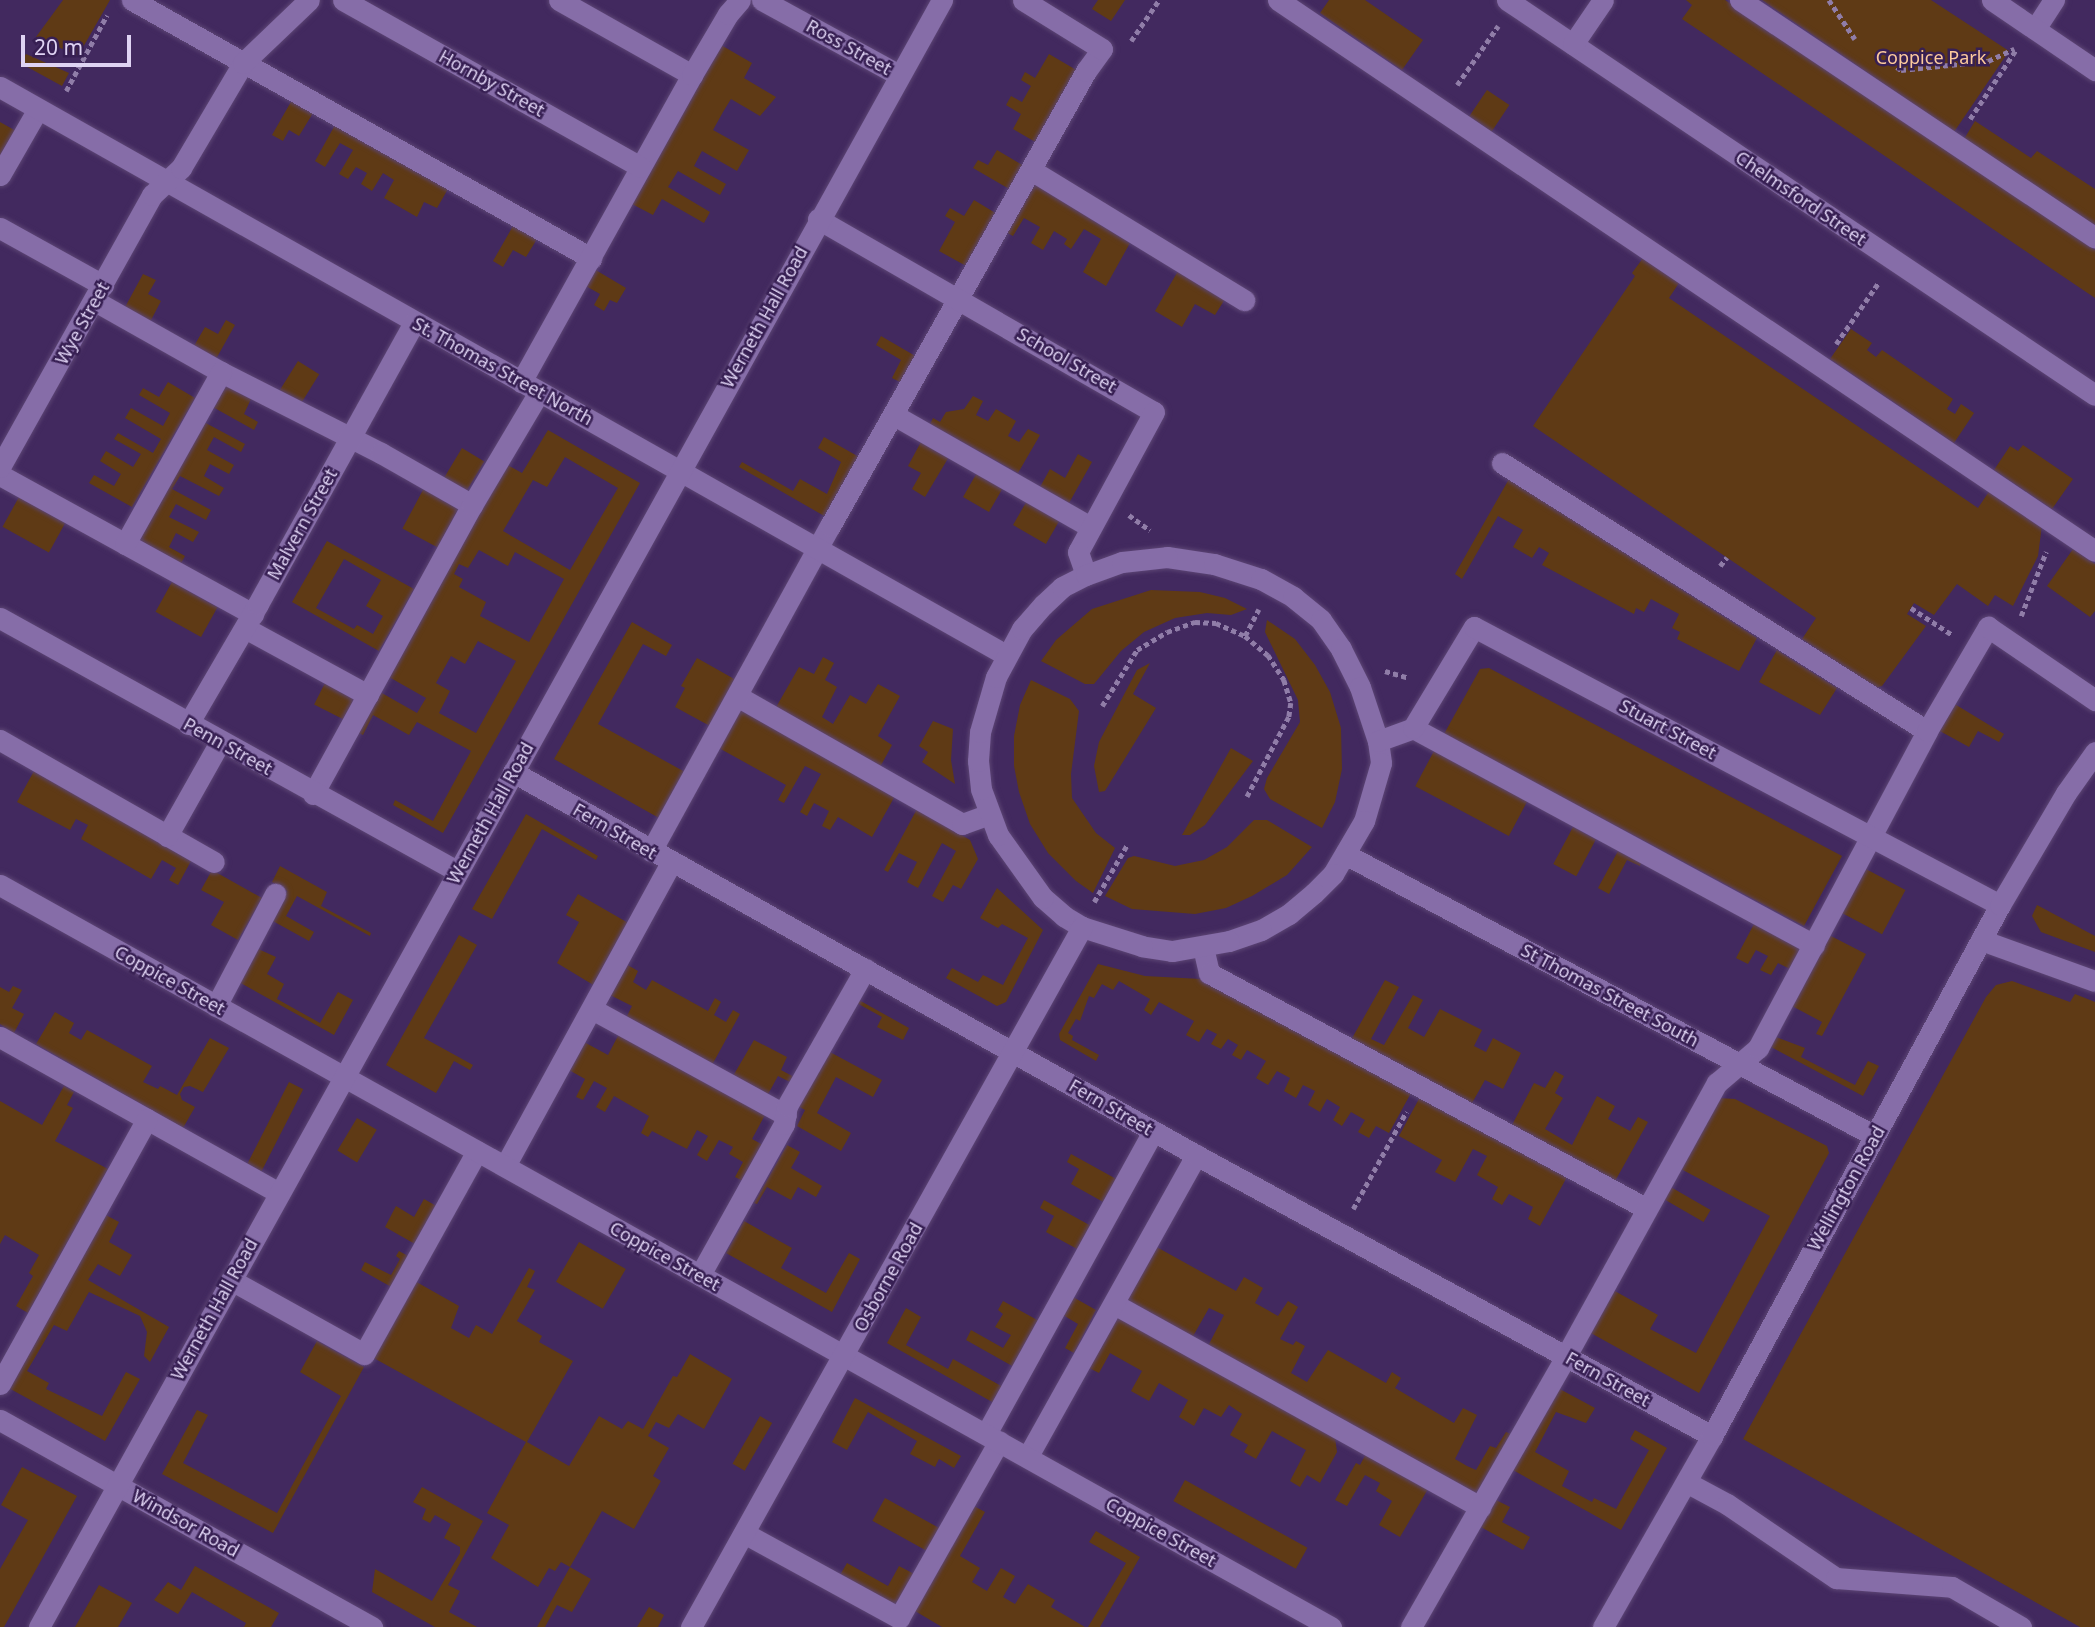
<!DOCTYPE html>
<style>
body{margin:0}
#map{position:relative;width:2095px;height:1627px;overflow:hidden;background:#42295f;font-family:"Noto Sans",sans-serif}
div>[style]{position:absolute}
.green>*{inset:0;background:#5f3a15;transform-origin:0 0}
.path>*{height:4.5px;margin-top:-2.25px;transform-origin:0;background:repeating-linear-gradient(90deg,#907da8 0 5px,transparent 0 8.5px)}
.roads{filter:drop-shadow(0 0 2px #5c4574) drop-shadow(0 0 2px #5c4574)}
.lane>*{height:21px;margin:-10.5px;padding:0 10.5px;transform-origin:10.5px;border-radius:10.5px;background:#866da8}
.street>*{height:21px;margin:-10.5px;padding:0 10.5px;transform-origin:10.5px;border-radius:10.5px;background:#866da8}
.secondary>*{height:21px;margin:-10.5px;padding:0 10.5px;transform-origin:10.5px;border-radius:10.5px;background:#866da8}
span{translate:-50% -50%;white-space:nowrap;text-align:center;line-height:1.15;-webkit-text-stroke:5px #371f53;paint-order:stroke}
.street-label{font-size:18px;color:#dfd3f3}
.park-label{font-size:18px;color:#fcca9d}
.scale{position:absolute;left:21px;top:35px;width:110px;height:32px;box-sizing:border-box;border:4px solid #dfd3f3;border-top:0;padding-left:9px;font-size:21px;line-height:24px;white-space:nowrap;color:#dfd3f3;-webkit-text-stroke:5px #371f53;paint-order:stroke}
</style>
<div id="map">
<div class="green">
<i style="clip-path:polygon(63px 0,110px 0,78px 56px,36px 37px)"></i>
<i style="clip-path:polygon(1098px 0,1125px 0,1111px 21px,1092px 9px)"></i>
<i style="clip-path:polygon(1329px 0,1365px 0,1423px 40px,1402px 70px,1320px 13px)"></i>
<i style="clip-path:polygon(1686px 0,1725px 0,2095px 250px,2095px 298px,1682px 19px,1692px 5px)"></i>
<i style="clip-path:polygon(1762px 0,1931px 0,2009px 51px,1954px 132px)"></i>
<i style="clip-path:polygon(721px 45px,752px 63px,744px 78px,776px 97px,760px 116px,731px 99px,723px 112px,713px 130px,749px 150px,737px 171px,702px 151px,694px 166px,726px 184px,720px 195px,678px 171px,668px 187px,710px 212px,704px 223px,662px 199px,653px 215px,632px 204px)"></i>
<i style="clip-path:polygon(26px 54px,69px 73px,62px 86px,20px 63px)"></i>
<i style="clip-path:polygon(1049px 54px,1078px 71px,1037px 143px,1013px 129px,1021px 114px,1006px 105px,1011px 96px,1022px 102px,1031px 86px,1021px 80px,1025px 72px,1035px 78px)"></i>
<i style="left:1487px;top:90px;width:27px;height:32px;rotate:34deg"></i>
<i style="clip-path:polygon(292px 100px,313px 113px,299px 136px,289px 130px,283px 141px,272px 135px)"></i>
<i style="clip-path:polygon(1975px 121px,2031px 158px,2037px 151px,2095px 189px,2095px 226px,1964px 139px)"></i>
<i style="clip-path:polygon(0 122px,16px 131px,0 156px)"></i>
<i style="clip-path:polygon(335px 125px,448px 189px,437px 208px,424px 202px,417px 217px,384px 198px,394px 180px,383px 173px,372px 191px,361px 184px,367px 173px,356px 167px,348px 179px,339px 174px,353px 150px,340px 143px,325px 167px,315px 161px)"></i>
<i style="clip-path:polygon(997px 150px,1024px 166px,1011px 190px,973px 168px,978px 160px,988px 165px)"></i>
<i style="clip-path:polygon(1031px 182px,1130px 243px,1106px 286px,1083px 272px,1101px 239px,1084px 229px,1071px 249px,1064px 244px,1067px 239px,1054px 231px,1043px 250px,1031px 243px,1040px 227px,1024px 218px,1013px 236px,1004px 231px)"></i>
<i style="clip-path:polygon(974px 200px,997px 214px,968px 267px,939px 251px,955px 222px,945px 216px,950px 208px,964px 216px)"></i>
<i style="clip-path:polygon(513px 226px,537px 239px,526px 257px,513px 250px,503px 267px,493px 261px)"></i>
<i style="clip-path:polygon(1643px 258px,1679px 283px,1669px 298px,1978px 508px,1990px 490px,2042px 525px,2038px 556px,2013px 606px,1995px 595px,1988px 606px,1957px 584px,1934px 615px,1914px 603px,1907px 614px,1926px 626px,1882px 686px,1876px 688px,1802px 639px,1816px 618px,1533px 426px,1635px 276px,1632px 273px)"></i>
<i style="clip-path:polygon(594px 269px,626px 288px,617px 303px,610px 300px,604px 311px,594px 305px,600px 294px,584px 285px)"></i>
<i style="clip-path:polygon(1178px 271px,1225px 299px,1215px 315px,1195px 304px,1182px 327px,1155px 311px)"></i>
<i style="clip-path:polygon(143px 274px,156px 280px,148px 294px,161px 301px,150px 322px,124px 309px)"></i>
<i style="clip-path:polygon(226px 320px,235px 325px,216px 359px,194px 346px,205px 327px,218px 334px)"></i>
<i style="clip-path:polygon(1851px 329px,1872px 343px,1867px 350px,1876px 357px,1882px 350px,1953px 399px,1947px 409px,1955px 414px,1961px 404px,1974px 413px,1954px 443px,1830px 359px)"></i>
<i style="clip-path:polygon(881px 336px,917px 357px,902px 383px,892px 378px,901px 360px,876px 345px)"></i>
<i style="left:298px;top:361px;width:25px;height:38px;rotate:32deg"></i>
<i style="clip-path:polygon(168px 382px,195px 398px,132px 507px,89px 483px,94px 475px,114px 486px,121px 474px,100px 461px,106px 451px,133px 467px,141px 454px,114px 439px,118px 433px,153px 453px,161px 439px,125px 418px,131px 408px,163px 426px,170px 413px,139px 395px,143px 388px,159px 397px)"></i>
<i style="clip-path:polygon(223px 384px,251px 399px,244px 414px,258px 422px,254px 430px,211px 406px)"></i>
<i style="clip-path:polygon(973px 396px,983px 401px,976px 415px,988px 421px,996px 409px,1016px 421px,1008px 436px,1019px 442px,1028px 429px,1040px 435px,1018px 473px,930px 424px,933px 418px,940px 422px,946px 412px,964px 409px)"></i>
<i style="clip-path:polygon(202px 421px,245px 444px,241px 452px,214px 437px,207px 450px,234px 465px,229px 474px,210px 464px,204px 476px,224px 488px,219px 496px,180px 476px,172px 489px,211px 510px,206px 520px,176px 504px,169px 517px,199px 532px,193px 542px,176px 533px,169px 547px,185px 556px,180px 565px,137px 542px)"></i>
<i style="clip-path:polygon(evenodd,548px 430px,640px 483px,443px 833px,393px 805px,395px 800px,433px 821px,471px 751px,417px 722px,409px 735px,373px 715px,363px 735px,357px 732px,380px 692px,417px 713px,426px 698px,389px 677px,506px 464px,522px 473px,548px 430px,565px 457px,618px 488px,570px 570px,503px 531px,533px 480px,547px 487px,565px 457px,548px 430px,479px 550px,508px 566px,515px 552px,564px 579px,529px 642px,480px 616px,486px 602px,459px 587px,463px 579px,454px 574px,459px 564px,468px 568px,479px 550px,548px 430px,478px 641px,516px 661px,476px 733px,439px 713px,450px 691px,436px 683px,451px 656px,465px 664px,478px 641px)"></i>
<i style="clip-path:polygon(824px 437px,859px 457px,826px 517px,739px 467px,742px 462px,793px 491px,800px 479px,827px 494px,841px 462px,818px 448px)"></i>
<i style="clip-path:polygon(922px 440px,950px 455px,925px 497px,912px 489px,921px 473px,908px 466px)"></i>
<i style="clip-path:polygon(2023px 445px,2073px 479px,2052px 509px,1994px 470px,2010px 446px,2018px 451px)"></i>
<i style="left:462px;top:448px;width:26px;height:35px;rotate:31deg"></i>
<i style="clip-path:polygon(1078px 454px,1092px 462px,1069px 503px,1040px 487px,1050px 469px,1065px 478px)"></i>
<i style="left:978px;top:471px;width:30px;height:30px;rotate:30deg"></i>
<i style="clip-path:polygon(1509px 479px,1757px 638px,1739px 671px,1677px 639px,1680px 632px,1672px 628px,1679px 614px,1651px 599px,1644px 612px,1636px 608px,1634px 614px,1542px 565px,1549px 553px,1539px 547px,1532px 558px,1513px 547px,1523px 530px,1498px 516px,1462px 579px,1455px 574px)"></i>
<i style="left:424px;top:488px;width:40px;height:46px;rotate:28deg"></i>
<i style="left:19px;top:497px;width:53px;height:34px;rotate:29deg"></i>
<i style="left:1028px;top:499px;width:38px;height:30px;rotate:30deg"></i>
<i style="clip-path:polygon(evenodd,327px 541px,414px 589px,379px 651px,292px 602px,327px 541px,344px 559px,381px 580px,366px 606px,383px 616px,373px 634px,357px 625px,354px 629px,316px 608px,344px 559px)"></i>
<i style="clip-path:polygon(2073px 549px,2095px 564px,2095px 611px,2090px 617px,2047px 586px)"></i>
<i style="left:172px;top:582px;width:52px;height:34px;rotate:29deg"></i>
<i style="clip-path:polygon(1151px 590px,1200px 592px,1225px 598px,1247px 609px,1231px 615px,1207px 613px,1175px 618px,1144px 632px,1121px 651px,1094px 684px,1085px 684px,1041px 661px,1056px 640px,1092px 609px)"></i>
<i style="clip-path:polygon(1267px 620px,1295px 639px,1315px 665px,1330px 692px,1341px 728px,1342px 769px,1335px 802px,1322px 828px,1270px 799px,1264px 789px,1267px 778px,1300px 722px,1298px 700px,1265px 632px)"></i>
<i style="clip-path:polygon(632px 622px,672px 645px,666px 656px,643px 644px,598px 724px,685px 772px,659px 818px,554px 759px)"></i>
<i style="clip-path:polygon(1777px 650px,1837px 688px,1820px 715px,1759px 682px)"></i>
<i style="clip-path:polygon(823px 657px,834px 663px,825px 680px,837px 687px,822px 717px,833px 724px,850px 695px,866px 704px,878px 684px,900px 696px,878px 736px,892px 745px,879px 769px,775px 709px,799px 667px,814px 674px)"></i>
<i style="clip-path:polygon(697px 658px,736px 680px,710px 726px,675px 707px,685px 688px,681px 686px)"></i>
<i style="clip-path:polygon(1150px 663px,1133px 694px,1156px 708px,1105px 791px,1099px 792px,1094px 766px,1099px 742px,1137px 670px)"></i>
<i style="clip-path:polygon(1489px 668px,1842px 856px,1804px 926px,1444px 734px,1480px 669px)"></i>
<i style="clip-path:polygon(1031px 680px,1070px 699px,1079px 711px,1071px 774px,1072px 798px,1096px 833px,1115px 848px,1093px 893px,1076px 881px,1048px 853px,1030px 824px,1019px 792px,1014px 766px,1014px 736px,1020px 705px)"></i>
<i style="left:325px;top:683px;width:36px;height:24px;rotate:27deg"></i>
<i style="clip-path:polygon(1953px 703px,2004px 734px,1999px 742px,1978px 731px,1969px 747px,1938px 730px)"></i>
<i style="clip-path:polygon(740px 709px,895px 796px,872px 837px,838px 817px,830px 830px,822px 826px,829px 811px,814px 803px,807px 816px,800px 812px,821px 774px,805px 766px,784px 803px,778px 800px,786px 785px,717px 747px)"></i>
<i style="clip-path:polygon(933px 721px,953px 729px,951px 760px,955px 784px,922px 762px,928px 752px,919px 746px)"></i>
<i style="clip-path:polygon(1231px 748px,1253px 761px,1205px 825px,1190px 835px,1182px 835px)"></i>
<i style="left:1434px;top:751px;width:106px;height:40px;rotate:28deg"></i>
<i style="clip-path:polygon(34px 771px,192px 859px,178px 885px,169px 880px,176px 868px,162px 860px,151px 879px,81px 839px,88px 825px,76px 819px,70px 830px,17px 802px)"></i>
<i style="clip-path:polygon(917px 809px,970px 840px,978px 859px,961px 889px,953px 885px,943px 902px,932px 896px,956px 851px,942px 843px,918px 888px,907px 882px,917px 862px,899px 853px,888px 872px,884px 870px)"></i>
<i style="clip-path:polygon(526px 814px,598px 856px,596px 860px,542px 829px,492px 919px,472px 909px)"></i>
<i style="clip-path:polygon(1254px 820px,1267px 820px,1312px 847px,1287px 875px,1252px 896px,1226px 908px,1195px 914px,1132px 909px,1105px 896px,1128px 858px,1134px 856px,1175px 866px,1204px 860px,1227px 847px)"></i>
<i style="left:1573px;top:827px;width:26px;height:42px;rotate:28deg"></i>
<i style="clip-path:polygon(1618px 851px,1641px 863px,1640px 866px,1627px 860px,1609px 894px,1598px 888px)"></i>
<i style="clip-path:polygon(280px 866px,327px 892px,321px 906px,371px 933px,370px 936px,297px 896px,286px 916px,314px 932px,309px 941px,271px 920px,287px 891px,272px 882px)"></i>
<i style="left:1864px;top:868px;width:47px;height:50px;rotate:28deg"></i>
<i style="clip-path:polygon(212px 870px,262px 898px,238px 940px,211px 925px,224px 902px,201px 890px)"></i>
<i style="clip-path:polygon(997px 888px,1043px 930px,1006px 1002px,997px 1006px,946px 978px,952px 968px,978px 982px,983px 975px,1003px 985px,1028px 938px,1002px 924px,998px 928px,980px 918px)"></i>
<i style="clip-path:polygon(578px 894px,630px 924px,595px 986px,557px 963px,579px 922px,566px 915px)"></i>
<i style="clip-path:polygon(2037px 905px,2095px 936px,2095px 952px,2041px 932px,2032px 916px)"></i>
<i style="clip-path:polygon(1754px 924px,1803px 950px,1792px 970px,1778px 963px,1771px 975px,1760px 970px,1768px 956px,1756px 950px,1748px 964px,1736px 958px)"></i>
<i style="clip-path:polygon(459px 935px,477px 945px,424px 1038px,473px 1065px,470px 1070px,454px 1061px,436px 1093px,386px 1065px)"></i>
<i style="clip-path:polygon(1829px 935px,1866px 954px,1822px 1036px,1816px 1034px,1822px 1022px,1792px 1006px)"></i>
<i style="clip-path:polygon(256px 948px,276px 957px,267px 974px,284px 984px,277px 999px,320px 1023px,338px 992px,353px 1000px,334px 1035px,237px 981px)"></i>
<i style="clip-path:polygon(626px 964px,638px 971px,633px 982px,646px 990px,652px 980px,708px 1011px,715px 998px,721px 1002px,714px 1015px,726px 1022px,733px 1010px,740px 1014px,712px 1065px,626px 1018px,632px 1006px,610px 995px)"></i>
<i style="clip-path:polygon(1098px 964px,1145px 976px,1201px 979px,1411px 1093px,1389px 1133px,1376px 1126px,1369px 1138px,1358px 1132px,1365px 1120px,1351px 1112px,1342px 1126px,1333px 1120px,1340px 1107px,1327px 1099px,1320px 1112px,1308px 1105px,1315px 1091px,1303px 1085px,1296px 1098px,1284px 1091px,1290px 1078px,1277px 1071px,1268px 1085px,1256px 1078px,1266px 1061px,1247px 1050px,1241px 1060px,1232px 1055px,1238px 1045px,1228px 1039px,1221px 1049px,1211px 1044px,1217px 1034px,1207px 1029px,1199px 1042px,1186px 1035px,1194px 1021px,1159px 1002px,1151px 1015px,1144px 1010px,1150px 999px,1119px 981px,1113px 990px,1102px 984px,1094px 998px,1089px 996px,1080px 1021px,1076px 1019px,1068px 1033px,1073px 1036px,1072px 1040px,1099px 1055px,1096px 1061px,1060px 1040px,1059px 1034px)"></i>
<i style="clip-path:polygon(1385px 980px,1399px 987px,1371px 1039px,1384px 1045px,1413px 995px,1423px 1000px,1408px 1028px,1424px 1037px,1440px 1009px,1482px 1030px,1474px 1046px,1486px 1052px,1493px 1038px,1521px 1053px,1503px 1089px,1485px 1080px,1472px 1103px,1351px 1040px)"></i>
<i style="clip-path:polygon(2012px 981px,2070px 1002px,2075px 994px,2095px 1002px,2095px 1627px,2080px 1627px,1743px 1439px,1986px 997px,1996px 985px)"></i>
<i style="clip-path:polygon(13px 986px,22px 990px,12px 1008px,24px 1014px,14px 1033px,0 1024px,0 987px,9px 992px)"></i>
<i style="clip-path:polygon(857px 999px,909px 1028px,903px 1040px,877px 1027px,882px 1017px,855px 1002px)"></i>
<i style="clip-path:polygon(55px 1012px,74px 1023px,69px 1033px,81px 1040px,87px 1030px,152px 1066px,143px 1082px,158px 1089px,160px 1086px,177px 1095px,210px 1038px,229px 1048px,203px 1092px,190px 1086px,184px 1087px,180px 1094px,182px 1100px,195px 1107px,183px 1128px,36px 1044px)"></i>
<i style="clip-path:polygon(619px 1034px,765px 1115px,752px 1139px,765px 1146px,745px 1182px,735px 1177px,743px 1162px,729px 1154px,733px 1147px,719px 1140px,707px 1161px,697px 1155px,708px 1136px,697px 1130px,687px 1149px,652px 1131px,648px 1137px,641px 1133px,649px 1116px,614px 1096px,605px 1112px,596px 1107px,607px 1088px,594px 1081px,583px 1100px,576px 1097px,585px 1079px,569px 1070px,584px 1042px,608px 1055px)"></i>
<i style="clip-path:polygon(1776px 1037px,1805px 1048px,1801px 1057px,1855px 1085px,1868px 1061px,1879px 1066px,1863px 1096px,1771px 1047px)"></i>
<i style="clip-path:polygon(754px 1040px,787px 1057px,781px 1070px,794px 1077px,790px 1082px,778px 1076px,767px 1096px,733px 1076px)"></i>
<i style="clip-path:polygon(828px 1051px,882px 1080px,873px 1097px,836px 1077px,817px 1113px,851px 1133px,841px 1151px,797px 1126px,805px 1110px,798px 1106px)"></i>
<i style="clip-path:polygon(1555px 1071px,1564px 1076px,1555px 1093px,1563px 1098px,1545px 1129px,1572px 1145px,1597px 1096px,1615px 1106px,1608px 1119px,1630px 1131px,1638px 1117px,1648px 1122px,1614px 1183px,1512px 1125px,1534px 1083px,1545px 1088px)"></i>
<i style="left:289px;top:1082px;width:16px;height:92px;rotate:27deg"></i>
<i style="clip-path:polygon(64px 1086px,74px 1092px,67px 1105px,73px 1108px,55px 1141px,108px 1169px,28px 1313px,16px 1306px,33px 1276px,29px 1273px,39px 1255px,5px 1235px,0 1244px,0 1101px,42px 1125px)"></i>
<i style="clip-path:polygon(1420px 1097px,1567px 1177px,1540px 1226px,1528px 1219px,1533px 1207px,1509px 1194px,1502px 1205px,1492px 1199px,1498px 1187px,1477px 1175px,1487px 1156px,1473px 1149px,1455px 1182px,1435px 1172px,1442px 1160px,1399px 1136px)"></i>
<i style="clip-path:polygon(1718px 1098px,1735px 1099px,1827px 1146px,1829px 1153px,1699px 1393px,1589px 1332px,1613px 1290px,1658px 1315px,1650px 1329px,1696px 1353px,1770px 1216px,1679px 1168px)"></i>
<i style="left:357px;top:1118px;width:23px;height:38px;rotate:31deg"></i>
<i style="clip-path:polygon(787px 1145px,800px 1152px,791px 1168px,822px 1186px,816px 1197px,798px 1187px,791px 1200px,767px 1187px,757px 1204px,754px 1203px)"></i>
<i style="clip-path:polygon(1071px 1154px,1118px 1180px,1105px 1203px,1071px 1184px,1079px 1169px,1067px 1162px)"></i>
<i style="left:1669px;top:1186px;width:48px;height:14px;rotate:30deg"></i>
<i style="clip-path:polygon(424px 1199px,440px 1208px,395px 1289px,361px 1270px,365px 1262px,391px 1275px,400px 1259px,396px 1256px,399px 1251px,408px 1256px,415px 1244px,385px 1227px,396px 1206px,414px 1217px)"></i>
<i style="clip-path:polygon(1044px 1200px,1093px 1227px,1079px 1250px,1046px 1232px,1054px 1216px,1040px 1208px)"></i>
<i style="clip-path:polygon(104px 1214px,119px 1222px,109px 1242px,132px 1255px,120px 1276px,98px 1264px,88px 1280px,169px 1327px,150px 1362px,144px 1356px,147px 1332px,140px 1316px,89px 1292px,67px 1331px,54px 1325px,27px 1371px,49px 1383px,46px 1389px,102px 1416px,126px 1372px,140px 1379px,105px 1441px,5px 1386px)"></i>
<i style="clip-path:polygon(744px 1221px,792px 1248px,781px 1268px,826px 1293px,849px 1253px,860px 1259px,832px 1312px,726px 1253px)"></i>
<i style="left:579px;top:1242px;width:54px;height:46px;rotate:30deg"></i>
<i style="clip-path:polygon(1153px 1245px,1236px 1291px,1244px 1277px,1263px 1288px,1255px 1303px,1278px 1316px,1288px 1301px,1298px 1307px,1280px 1339px,1293px 1345px,1296px 1341px,1305px 1346px,1291px 1373px,1307px 1382px,1328px 1350px,1386px 1383px,1392px 1372px,1401px 1378px,1395px 1388px,1454px 1423px,1463px 1408px,1477px 1415px,1455px 1459px,1467px 1466px,1476px 1470px,1490px 1446px,1496px 1448px,1506px 1432px,1511px 1434px,1475px 1498px,1208px 1346px,1224px 1315px,1209px 1308px,1192px 1338px,1123px 1299px)"></i>
<i style="clip-path:polygon(529px 1268px,535px 1271px,527px 1287px,535px 1290px,517px 1321px,542px 1336px,539px 1342px,573px 1361px,527px 1442px,569px 1466px,599px 1416px,622px 1429px,628px 1421px,643px 1429px,673px 1376px,677px 1377px,690px 1354px,732px 1379px,704px 1429px,678px 1414px,669px 1428px,656px 1422px,648px 1436px,669px 1448px,653px 1476px,661px 1481px,634px 1529px,602px 1511px,570px 1567px,591px 1579px,572px 1612px,557px 1605px,545px 1627px,537px 1627px,570px 1567px,561px 1562px,555px 1571px,549px 1568px,538px 1587px,491px 1558px,509px 1525px,487px 1513px,526px 1442px,370px 1356px,413px 1280px,459px 1306px,451px 1328px,469px 1338px,476px 1325px,492px 1334px)"></i>
<i style="clip-path:polygon(1073px 1297px,1096px 1310px,1074px 1353px,1065px 1348px,1078px 1324px,1063px 1315px)"></i>
<i style="clip-path:polygon(1003px 1301px,1039px 1321px,1014px 1367px,966px 1340px,971px 1330px,1003px 1348px,1011px 1335px,995px 1327px,1003px 1314px,998px 1310px)"></i>
<i style="clip-path:polygon(906px 1308px,921px 1317px,906px 1345px,948px 1369px,953px 1359px,1003px 1387px,994px 1403px,887px 1343px)"></i>
<i style="clip-path:polygon(1114px 1314px,1335px 1437px,1337px 1452px,1320px 1483px,1307px 1475px,1300px 1487px,1290px 1481px,1306px 1450px,1272px 1431px,1256px 1459px,1244px 1452px,1248px 1445px,1230px 1435px,1242px 1414px,1229px 1405px,1221px 1417px,1204px 1408px,1194px 1426px,1179px 1417px,1188px 1400px,1159px 1383px,1149px 1401px,1131px 1391px,1142px 1371px,1110px 1353px,1099px 1373px,1085px 1366px)"></i>
<i style="clip-path:polygon(317px 1341px,364px 1367px,273px 1533px,162px 1474px,197px 1410px,208px 1415px,183px 1463px,277px 1513px,341px 1396px,300px 1372px)"></i>
<i style="clip-path:polygon(1556px 1387px,1595px 1408px,1586px 1423px,1556px 1412px,1535px 1452px,1569px 1471px,1562px 1486px,1592px 1502px,1594px 1498px,1616px 1509px,1649px 1450px,1630px 1439px,1635px 1430px,1667px 1448px,1621px 1530px,1511px 1469px)"></i>
<i style="clip-path:polygon(855px 1398px,961px 1456px,954px 1468px,939px 1459px,935px 1467px,910px 1454px,917px 1441px,868px 1412px,847px 1450px,832px 1442px)"></i>
<i style="left:760px;top:1416px;width:14px;height:55px;rotate:30deg"></i>
<i style="clip-path:polygon(1366px 1454px,1428px 1489px,1400px 1537px,1379px 1525px,1392px 1501px,1376px 1491px,1380px 1483px,1365px 1475px,1347px 1506px,1335px 1500px,1356px 1463px,1360px 1465px)"></i>
<i style="clip-path:polygon(22px 1467px,77px 1496px,4px 1627px,0 1627px,0 1569px,28px 1520px,1px 1505px)"></i>
<i style="left:1185px;top:1480px;width:140px;height:24px;rotate:29deg"></i>
<i style="clip-path:polygon(422px 1487px,483px 1521px,448px 1585px,460px 1591px,449px 1612px,477px 1627px,435px 1627px,372px 1592px,375px 1569px,432px 1601px,460px 1553px,460px 1547px,444px 1538px,451px 1524px,435px 1515px,430px 1523px,422px 1519px,426px 1509px,413px 1502px)"></i>
<i style="left:885px;top:1498px;width:65px;height:26px;rotate:29deg"></i>
<i style="clip-path:polygon(1494px 1499px,1510px 1507px,1502px 1522px,1530px 1537px,1523px 1550px,1479px 1526px)"></i>
<i style="clip-path:polygon(974px 1506px,985px 1512px,960px 1556px,980px 1568px,972px 1582px,987px 1591px,1001px 1568px,1015px 1576px,1003px 1597px,1015px 1604px,1028px 1584px,1055px 1600px,1051px 1607px,1085px 1627px,942px 1627px,915px 1611px)"></i>
<i style="clip-path:polygon(1096px 1531px,1140px 1557px,1100px 1627px,1088px 1627px,1126px 1563px,1089px 1542px)"></i>
<i style="clip-path:polygon(847px 1563px,888px 1586px,899px 1566px,916px 1575px,898px 1606px,840px 1575px)"></i>
<i style="clip-path:polygon(195px 1566px,279px 1613px,271px 1627px,244px 1627px,246px 1623px,192px 1592px,178px 1614px,154px 1600px,168px 1582px,181px 1590px)"></i>
<i style="clip-path:polygon(99px 1585px,132px 1603px,118px 1627px,75px 1627px)"></i>
<i style="clip-path:polygon(649px 1607px,664px 1615px,658px 1627px,637px 1627px)"></i>
</div>
<div class="path">
<i style="left:1829px;top:0;width:47px;rotate:56.3deg"></i>
<i style="left:1131px;top:41px;width:50px;rotate:-55.7deg"></i>
<i style="left:1897px;top:67px;width:5px;rotate:37deg"></i>
<i style="left:1901px;top:70px;width:87px;rotate:-5.9deg"></i>
<i style="left:1988px;top:61px;width:29px;rotate:-25deg"></i>
<i style="left:1457px;top:85px;width:72px;rotate:-55.2deg"></i>
<i style="left:66px;top:91px;width:86px;rotate:-61.7deg"></i>
<i style="left:1970px;top:119px;width:82px;rotate:-56.5deg"></i>
<i style="left:1836px;top:344px;width:75px;rotate:-55.3deg"></i>
<i style="left:1129px;top:515px;width:26px;rotate:36deg"></i>
<i style="left:1720px;top:566px;width:11px;rotate:-52deg"></i>
<i style="left:1911px;top:608px;width:48px;rotate:33deg"></i>
<i style="left:2021px;top:616px;width:69px;rotate:-68.7deg"></i>
<i style="left:1245px;top:636px;width:30px;rotate:-63deg"></i>
<i style="left:1385px;top:671px;width:25px;rotate:16deg"></i>
<i style="left:1102px;top:706px;width:66px;rotate:-58deg"></i>
<i style="left:1137px;top:650px;width:35px;rotate:-31deg"></i>
<i style="left:1167px;top:632px;width:30px;rotate:-20deg"></i>
<i style="left:1195px;top:622px;width:21px;rotate:3deg"></i>
<i style="left:1216px;top:623px;width:32px;rotate:24deg"></i>
<i style="left:1245px;top:636px;width:30px;rotate:40deg"></i>
<i style="left:1268px;top:655px;width:30px;rotate:57deg"></i>
<i style="left:1284px;top:680px;width:24px;rotate:73deg"></i>
<i style="left:1291px;top:703px;width:14px;rotate:98deg"></i>
<i style="left:1289px;top:717px;width:90px;rotate:117.7deg"></i>
<i style="left:1094px;top:902px;width:66px;rotate:-59.9deg"></i>
<i style="left:1353px;top:1209px;width:111px;rotate:-61.3deg"></i>
</div>
<div class="roads">
<div class="lane">
<i style="left:132px;top:0;width:527px;rotate:29.34deg"></i>
<i style="left:559px;top:0;width:153px;rotate:29.4deg"></i>
<i style="left:1278px;top:0;width:985px;rotate:34deg"></i>
<i style="left:1740px;top:0;width:427px;rotate:33.8deg"></i>
<i style="left:2035px;top:29px;width:35px;rotate:-57deg"></i>
<i style="left:1031px;top:170px;width:250px;rotate:31.4deg"></i>
<i style="left:0;top:175px;width:76px;rotate:-60.1deg"></i>
<i style="left:0;top:228px;width:118px;rotate:29deg"></i>
<i style="left:95px;top:301px;width:145px;rotate:29.4deg"></i>
<i style="left:221px;top:372px;width:179px;rotate:26.9deg"></i>
<i style="left:381px;top:453px;width:105px;rotate:29.7deg"></i>
<i style="left:521px;top:382px;width:351px;rotate:-60.9deg"></i>
<i style="left:692px;top:75px;width:71px;rotate:-59.5deg"></i>
<i style="left:728px;top:14px;width:18px;rotate:-49deg"></i>
<i style="left:894px;top:415px;width:226px;rotate:29.7deg"></i>
<i style="left:1502px;top:463px;width:502px;rotate:32.24deg"></i>
<i style="left:0;top:475px;width:289px;rotate:28.8deg"></i>
<i style="left:125px;top:544px;width:197px;rotate:-60.8deg"></i>
<i style="left:245px;top:628px;width:140px;rotate:28.6deg"></i>
<i style="left:737px;top:696px;width:259px;rotate:29.6deg"></i>
<i style="left:962px;top:824px;width:29px;rotate:-20deg"></i>
<i style="left:1413px;top:728px;width:456px;rotate:28.4deg"></i>
<i style="left:0;top:740px;width:246px;rotate:29.7deg"></i>
<i style="left:313px;top:794px;width:330px;rotate:-61.2deg"></i>
<i style="left:472px;top:505px;width:131px;rotate:-59.3deg"></i>
<i style="left:167px;top:836px;width:108px;rotate:-60.6deg"></i>
<i style="left:651px;top:851px;width:371px;rotate:-61.2deg"></i>
<i style="left:830px;top:526px;width:522px;rotate:-60.64deg"></i>
<i style="left:1086px;top:71px;width:27px;rotate:-54deg"></i>
<i style="left:1203px;top:947px;width:27px;rotate:77deg"></i>
<i style="left:1209px;top:973px;width:495px;rotate:28.3deg"></i>
<i style="left:216px;top:1006px;width:127px;rotate:-62.2deg"></i>
<i style="left:592px;top:1009px;width:221px;rotate:28.7deg"></i>
<i style="left:0;top:1037px;width:320px;rotate:29.2deg"></i>
<i style="left:505px;top:1166px;width:345px;rotate:-61.3deg"></i>
<i style="left:700px;top:1275px;width:173px;rotate:-60.9deg"></i>
<i style="left:784px;top:1124px;width:18px;rotate:-81deg"></i>
<i style="left:787px;top:1106px;width:158px;rotate:-60.3deg"></i>
<i style="left:231px;top:1280px;width:152px;rotate:29.1deg"></i>
<i style="left:364px;top:1354px;width:232px;rotate:-60.9deg"></i>
<i style="left:1114px;top:1304px;width:419px;rotate:29deg"></i>
<i style="left:0;top:1384px;width:303px;rotate:-61deg"></i>
<i style="left:986px;top:1434px;width:346px;rotate:-61.1deg"></i>
<i style="left:1028px;top:1456px;width:345px;rotate:-60.8deg"></i>
<i style="left:1686px;top:1482px;width:47px;rotate:28.2deg"></i>
<i style="left:1727px;top:1504px;width:132px;rotate:34.2deg"></i>
<i style="left:1836px;top:1578px;width:116px;rotate:4.4deg"></i>
<i style="left:1952px;top:1587px;width:80px;rotate:30.1deg"></i>
<i style="left:744px;top:1533px;width:177px;rotate:28.7deg"></i>
<i style="left:899px;top:1618px;width:203px;rotate:-60.5deg"></i>
<i style="left:1411px;top:1627px;width:312px;rotate:-60.2deg"></i>
<i style="left:1566px;top:1356px;width:312px;rotate:-61.1deg"></i>
<i style="left:1717px;top:1083px;width:54px;rotate:-40.5deg"></i>
<i style="left:1758px;top:1048px;width:359px;rotate:-61.9deg"></i>
<i style="left:1927px;top:731px;width:121px;rotate:-59.6deg"></i>
</div>
<div class="street">
<i style="left:343px;top:0;width:341px;rotate:29.3deg"></i>
<i style="left:762px;top:0;width:156px;rotate:28.7deg"></i>
<i style="left:1023px;top:0;width:93px;rotate:31.8deg"></i>
<i style="left:1507px;top:0;width:708px;rotate:33.89deg"></i>
<i style="left:1992px;top:0;width:125px;rotate:34.2deg"></i>
<i style="left:1573px;top:44px;width:53px;rotate:-55.7deg"></i>
<i style="left:0;top:87px;width:1155px;rotate:29.45deg"></i>
<i style="left:818px;top:219px;width:387px;rotate:29.9deg"></i>
<i style="left:1154px;top:412px;width:159px;rotate:118.5deg"></i>
<i style="left:1078px;top:552px;width:24px;rotate:71deg"></i>
<i style="left:0;top:467px;width:312px;rotate:-60.8deg"></i>
<i style="left:152px;top:195px;width:40px;rotate:-43deg"></i>
<i style="left:181px;top:168px;width:122px;rotate:-59.4deg"></i>
<i style="left:243px;top:63px;width:91px;rotate:-43.7deg"></i>
<i style="left:1167px;top:557px;width:48px;rotate:8.5deg"></i>
<i style="left:1214px;top:564px;width:49px;rotate:17.7deg"></i>
<i style="left:1261px;top:579px;width:37px;rotate:29deg"></i>
<i style="left:1293px;top:597px;width:36px;rotate:39deg"></i>
<i style="left:1321px;top:620px;width:35px;rotate:55deg"></i>
<i style="left:1341px;top:649px;width:42px;rotate:63.4deg"></i>
<i style="left:1360px;top:687px;width:57px;rotate:71.6deg"></i>
<i style="left:1378px;top:741px;width:22px;rotate:82deg"></i>
<i style="left:1381px;top:763px;width:60px;rotate:106.3deg"></i>
<i style="left:1364px;top:821px;width:61px;rotate:120.3deg"></i>
<i style="left:1333px;top:874px;width:27px;rotate:135deg"></i>
<i style="left:1314px;top:893px;width:33px;rotate:140deg"></i>
<i style="left:1289px;top:914px;width:32px;rotate:150deg"></i>
<i style="left:1261px;top:930px;width:34px;rotate:161deg"></i>
<i style="left:1229px;top:941px;width:58px;rotate:170deg"></i>
<i style="left:1172px;top:951px;width:30px;rotate:-171deg"></i>
<i style="left:1142px;top:946px;width:63px;rotate:-162.4deg"></i>
<i style="left:1082px;top:927px;width:21px;rotate:-149deg"></i>
<i style="left:1064px;top:916px;width:28px;rotate:-139deg"></i>
<i style="left:1043px;top:898px;width:77px;rotate:-125.5deg"></i>
<i style="left:998px;top:835px;width:49px;rotate:-110.3deg"></i>
<i style="left:981px;top:789px;width:28px;rotate:-96deg"></i>
<i style="left:978px;top:761px;width:29px;rotate:-86deg"></i>
<i style="left:980px;top:732px;width:57px;rotate:-73.8deg"></i>
<i style="left:996px;top:677px;width:55px;rotate:-61.6deg"></i>
<i style="left:1022px;top:629px;width:32px;rotate:-49deg"></i>
<i style="left:1043px;top:605px;width:26px;rotate:-43deg"></i>
<i style="left:1062px;top:587px;width:27px;rotate:-27deg"></i>
<i style="left:1086px;top:575px;width:38px;rotate:-20deg"></i>
<i style="left:1122px;top:562px;width:45px;rotate:-6.3deg"></i>
<i style="left:0;top:618px;width:522px;rotate:28.97deg"></i>
<i style="left:1988px;top:627px;width:130px;rotate:34.3deg"></i>
<i style="left:188px;top:724px;width:139px;rotate:-59.7deg"></i>
<i style="left:258px;top:604px;width:322px;rotate:-61deg"></i>
<i style="left:1378px;top:741px;width:37px;rotate:-20deg"></i>
<i style="left:1413px;top:728px;width:118px;rotate:-58.9deg"></i>
<i style="left:1474px;top:627px;width:595px;rotate:27.86deg"></i>
<i style="left:513px;top:772px;width:783px;rotate:29.28deg"></i>
<i style="left:1196px;top:1155px;width:588px;rotate:28.57deg"></i>
<i style="left:1345px;top:854px;width:600px;rotate:28.02deg"></i>
<i style="left:0;top:885px;width:1524px;rotate:29.14deg"></i>
<i style="left:1981px;top:940px;width:121px;rotate:19.8deg"></i>
<i style="left:0;top:1420px;width:426px;rotate:29.1deg"></i>
<i style="left:691px;top:1627px;width:802px;rotate:-60.81deg"></i>
<i style="left:1603px;top:1627px;width:220px;rotate:-60.3deg"></i>
<i style="left:1712px;top:1436px;width:604px;rotate:-61.53deg"></i>
<i style="left:2000px;top:905px;width:130px;rotate:-59.5deg"></i>
<i style="left:2066px;top:793px;width:50px;rotate:-54.7deg"></i>
</div>
<div class="secondary">
<i style="left:39px;top:1627px;width:1861px;rotate:-60.97deg"></i>
</div>
</div>
<div class="street-label">
<span style="left:849px;top:47px;rotate:29deg">Ross Street</span>
<span style="left:492px;top:83px;rotate:29deg">Hornby Street</span>
<span style="left:1801px;top:198px;rotate:34deg">Chelmsford Street</span>
<span style="left:764px;top:317px;rotate:-61deg">Werneth Hall Road</span>
<span style="left:82px;top:323px;rotate:-61deg">Wye Street</span>
<span style="left:1067px;top:360px;rotate:30deg">School Street</span>
<span style="left:503px;top:371px;rotate:29deg">St. Thomas Street North</span>
<span style="left:302px;top:524px;rotate:-61deg">Malvern Street</span>
<span style="left:1668px;top:729px;rotate:28deg">Stuart Street</span>
<span style="left:228px;top:746px;rotate:29deg">Penn Street</span>
<span style="left:490px;top:813px;rotate:-61deg">Werneth Hall Road</span>
<span style="left:615px;top:831px;rotate:30deg">Fern Street</span>
<span style="left:170px;top:980px;rotate:29deg">Coppice Street</span>
<span style="left:1610px;top:995px;rotate:28deg">St Thomas Street South</span>
<span style="left:1111px;top:1107px;rotate:30deg">Fern Street</span>
<span style="left:1846px;top:1188px;rotate:-61deg">Wellington Road</span>
<span style="left:665px;top:1256px;rotate:29deg">Coppice Street</span>
<span style="left:888px;top:1277px;rotate:-61deg">Osborne Road</span>
<span style="left:214px;top:1309px;rotate:-61deg">Werneth Hall Road</span>
<span style="left:1608px;top:1379px;rotate:29deg">Fern Street</span>
<span style="left:186px;top:1523px;rotate:29deg">Windsor Road</span>
<span style="left:1161px;top:1532px;rotate:29deg">Coppice Street</span>
</div>
<div class="park-label">
<span style="left:1931px;top:57px">Coppice Park</span>
</div>
<div class="scale">20 m</div>
</div>
